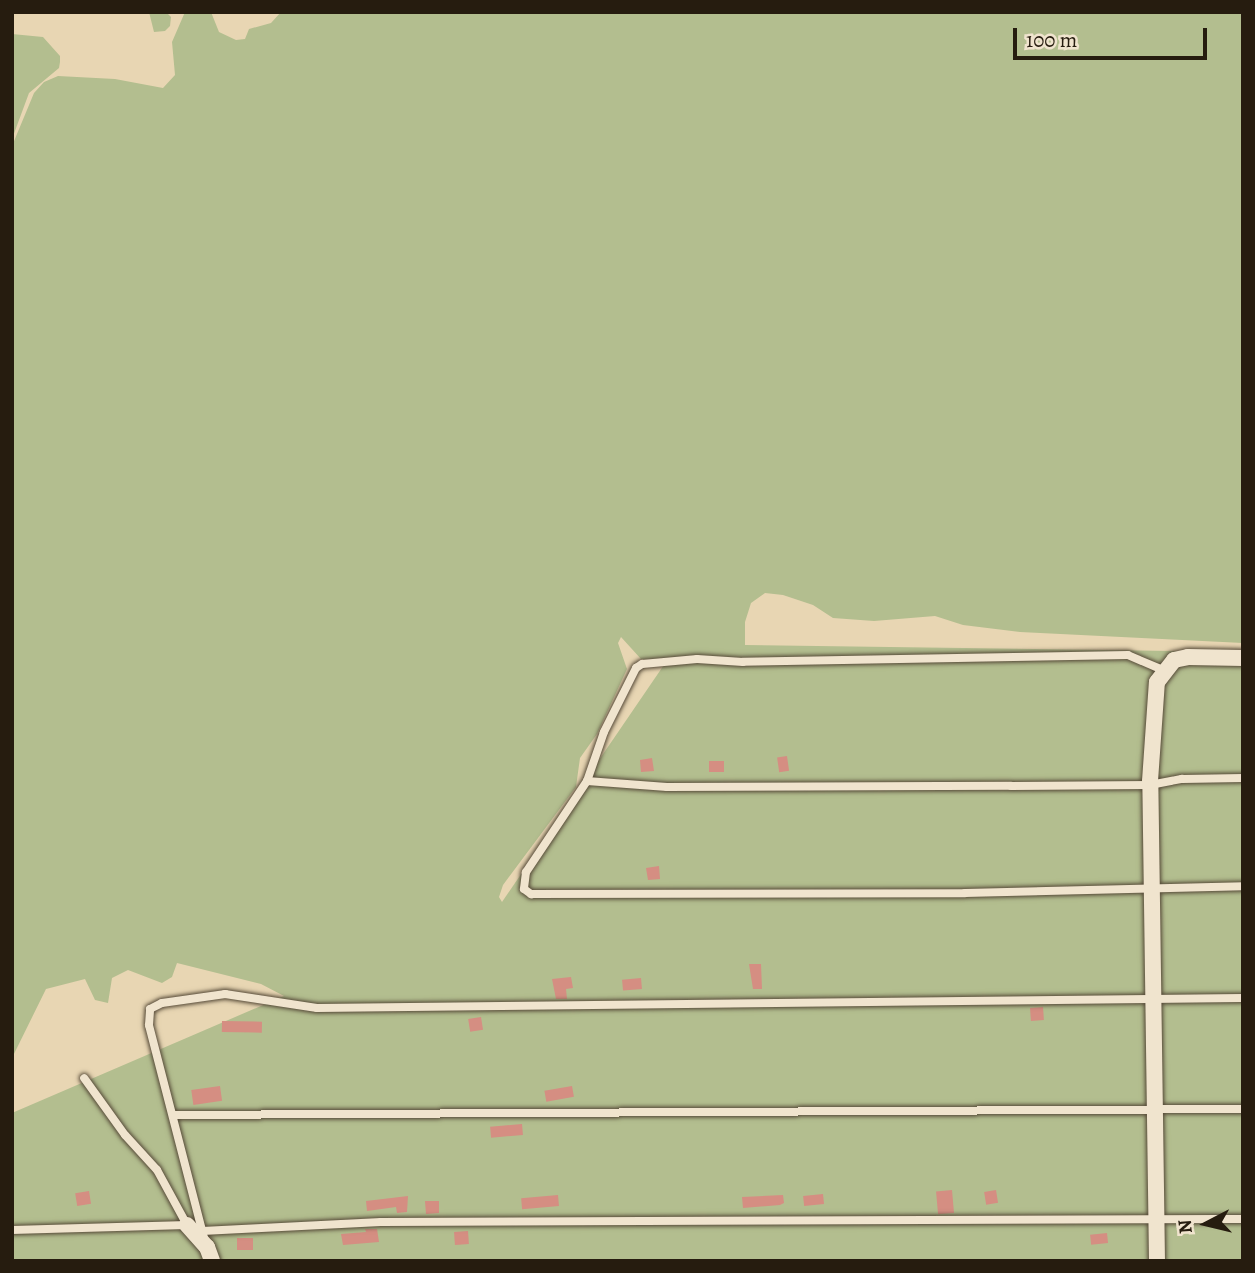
<!DOCTYPE html>
<style>
body{margin:0}
#map{position:relative;width:1255px;height:1273px;overflow:hidden;background:#e8d6b3;font-family:Alegreya,serif}
div>[style]{position:absolute}
.green>*{inset:0;background:#b3be8f}
.building>*{inset:0;background:#d58e82;transform-origin:0 0}
.roads{filter:drop-shadow(0 0 2px #564a38) drop-shadow(0 0 2px #564a38)}
.service>*{height:8px;margin:-4px;padding:0 4px;transform-origin:4px;border-radius:4px;background:#f0e4ce}
.minor>*{height:16px;margin:-8px;padding:0 8px;transform-origin:8px;border-radius:8px;background:#f0e4ce}
span{translate:-50% -50%;white-space:nowrap;text-align:center;line-height:1.15;-webkit-text-stroke:7px #f0e4ce;paint-order:stroke}
.frame{position:absolute;inset:0;border:14px solid #261c0f;pointer-events:none}
.north{position:absolute;left:1171px;top:1189px;width:70px;height:70px;-webkit-text-stroke:5px #f0e4ce;paint-order:stroke;rotate:263deg;font-size:19px;font-weight:700;line-height:28px;text-align:center;color:#261c0f}
.north::after{content:'';display:block;margin:auto;width:24px;height:32px;background:#261c0f;clip-path:polygon(50% 0,100% 100%,50% 72%,0 100%)}
.scale{position:absolute;left:1013px;top:28px;width:194px;height:32px;box-sizing:border-box;border:4px solid #261c0f;border-top:0;padding-left:9px;font-size:21px;line-height:24px;white-space:nowrap;color:#261c0f;-webkit-text-stroke:5px #f0e4ce;paint-order:stroke}
</style>
<div id="map">
<div class="green">
<i style="clip-path:polygon(149px 12px,166px 12px,171px 17px,170px 26px,165px 31px,154px 32px)"></i>
<i style="clip-path:polygon(evenodd,185px 12px,211px 12px,219px 32px,236px 40px,245px 39px,249px 29px,271px 23px,281px 12px,1243px 12px,1243px 643px,1020px 632px,963px 625px,935px 616px,874px 621px,833px 618px,813px 605px,783px 595px,765px 593px,751px 603px,745px 622px,745px 645px,1243px 652px,1243px 1261px,12px 1261px,12px 1113px,284px 996px,261px 984px,177px 963px,172px 977px,162px 983px,128px 970px,112px 978px,108px 1003px,95px 1000px,85px 979px,46px 989px,12px 1058px,12px 146px,34px 93px,44px 82px,58px 76px,115px 79px,163px 88px,175px 75px,172px 42px,185px 12px,621px 637px,641px 659px,668px 659px,502px 902px,499px 897px,503px 885px,576px 787px,580px 758px,597px 734px,627px 669px,618px 643px,621px 637px)"></i>
<i style="clip-path:polygon(12px 34px,43px 37px,60px 56px,60px 62px,59px 68px,29px 93px,12px 139px)"></i>
</div>
<div class="building">
<i style="left:787px;top:756px;width:15px;height:10px;rotate:82deg"></i>
<i style="clip-path:polygon(652px 758px,654px 771px,641px 772px,640px 760px)"></i>
<i style="left:724px;top:761px;width:11px;height:15px;rotate:90deg"></i>
<i style="clip-path:polygon(659px 866px,660px 879px,648px 880px,646px 868px)"></i>
<i style="clip-path:polygon(749px 964px,761px 964px,762px 989px,753px 989px)"></i>
<i style="clip-path:polygon(571px 977px,573px 988px,566px 989px,567px 999px,556px 999px,552px 979px)"></i>
<i style="left:641px;top:978px;width:11px;height:19px;rotate:85deg"></i>
<i style="left:1043px;top:1007px;width:13px;height:13px;rotate:86deg"></i>
<i style="left:481px;top:1017px;width:13px;height:13px;rotate:81deg"></i>
<i style="left:222px;top:1021px;width:40px;height:11px;rotate:1deg"></i>
<i style="left:220px;top:1086px;width:15px;height:29px;rotate:82deg"></i>
<i style="left:572px;top:1086px;width:11px;height:28px;rotate:80deg"></i>
<i style="left:522px;top:1124px;width:11px;height:32px;rotate:85deg"></i>
<i style="left:952px;top:1190px;width:23px;height:16px;rotate:85deg"></i>
<i style="left:996px;top:1190px;width:13px;height:12px;rotate:81deg"></i>
<i style="left:89px;top:1191px;width:13px;height:14px;rotate:81deg"></i>
<i style="left:823px;top:1194px;width:10px;height:20px;rotate:84deg"></i>
<i style="left:558px;top:1195px;width:11px;height:37px;rotate:85deg"></i>
<i style="clip-path:polygon(783px 1195px,784px 1203px,780px 1205px,743px 1208px,742px 1197px)"></i>
<i style="clip-path:polygon(408px 1196px,407px 1212px,397px 1213px,396px 1207px,367px 1211px,366px 1201px)"></i>
<i style="clip-path:polygon(425px 1201px,439px 1201px,439px 1213px,426px 1214px)"></i>
<i style="clip-path:polygon(365px 1229px,377px 1229px,379px 1242px,343px 1245px,341px 1234px,366px 1232px)"></i>
<i style="left:468px;top:1231px;width:13px;height:14px;rotate:86deg"></i>
<i style="left:1107px;top:1233px;width:10px;height:17px;rotate:84deg"></i>
<i style="left:253px;top:1238px;width:12px;height:16px;rotate:90deg"></i>
</div>
<div class="roads">
<div class="service">
<i style="left:1163px;top:670px;width:38px;rotate:-157deg"></i>
<i style="left:1128px;top:655px;width:385px;rotate:179deg"></i>
<i style="left:743px;top:662px;width:46px;rotate:-176.3deg"></i>
<i style="left:697px;top:659px;width:55px;rotate:174.8deg"></i>
<i style="left:642px;top:664px;width:7px;rotate:146deg"></i>
<i style="left:636px;top:668px;width:72px;rotate:116.6deg"></i>
<i style="left:604px;top:732px;width:52px;rotate:109.1deg"></i>
<i style="left:587px;top:781px;width:110px;rotate:123.8deg"></i>
<i style="left:526px;top:872px;width:17px;rotate:97deg"></i>
<i style="left:524px;top:889px;width:9px;rotate:36deg"></i>
<i style="left:531px;top:894px;width:434px;rotate:-0.1deg"></i>
<i style="left:965px;top:893px;width:278px;rotate:-1.4deg"></i>
<i style="left:587px;top:781px;width:80px;rotate:4.3deg"></i>
<i style="left:667px;top:787px;width:344px;rotate:-0.2deg"></i>
<i style="left:1011px;top:786px;width:139px;rotate:-0.4deg"></i>
<i style="left:1150px;top:785px;width:33px;rotate:-11deg"></i>
<i style="left:1182px;top:779px;width:61px;rotate:-0.9deg"></i>
<i style="left:173px;top:1115px;width:1070px;rotate:-0.32deg"></i>
<i style="left:12px;top:1230px;width:175px;rotate:-1.6deg"></i>
<i style="left:187px;top:1225px;width:63px;rotate:-118.6deg"></i>
<i style="left:157px;top:1170px;width:47px;rotate:-132.4deg"></i>
<i style="left:125px;top:1135px;width:70px;rotate:-125.7deg"></i>
<i style="left:202px;top:1231px;width:179px;rotate:-2.9deg"></i>
<i style="left:381px;top:1222px;width:862px;rotate:-0.2deg"></i>
<i style="left:204px;top:1238px;width:220px;rotate:-104.5deg"></i>
<i style="left:149px;top:1025px;width:16px;rotate:-86deg"></i>
<i style="left:150px;top:1009px;width:13px;rotate:-27deg"></i>
<i style="left:162px;top:1003px;width:64px;rotate:-8.1deg"></i>
<i style="left:225px;top:994px;width:93px;rotate:8.7deg"></i>
<i style="left:317px;top:1008px;width:926px;rotate:-0.62deg"></i>
</div>
<div class="minor">
<i style="left:187px;top:1225px;width:30px;rotate:48deg"></i>
<i style="left:207px;top:1247px;width:15px;rotate:70deg"></i>
<i style="left:1157px;top:1261px;width:480px;rotate:-90.8deg"></i>
<i style="left:1150px;top:781px;width:99px;rotate:-86deg"></i>
<i style="left:1157px;top:682px;width:28px;rotate:-52deg"></i>
<i style="left:1174px;top:660px;width:14px;rotate:-12deg"></i>
<i style="left:1188px;top:657px;width:55px;rotate:1deg"></i>
</div>
</div>
<div class="frame"></div>
<div class="north">N</div>
<div class="scale">100 m</div>
</div>
